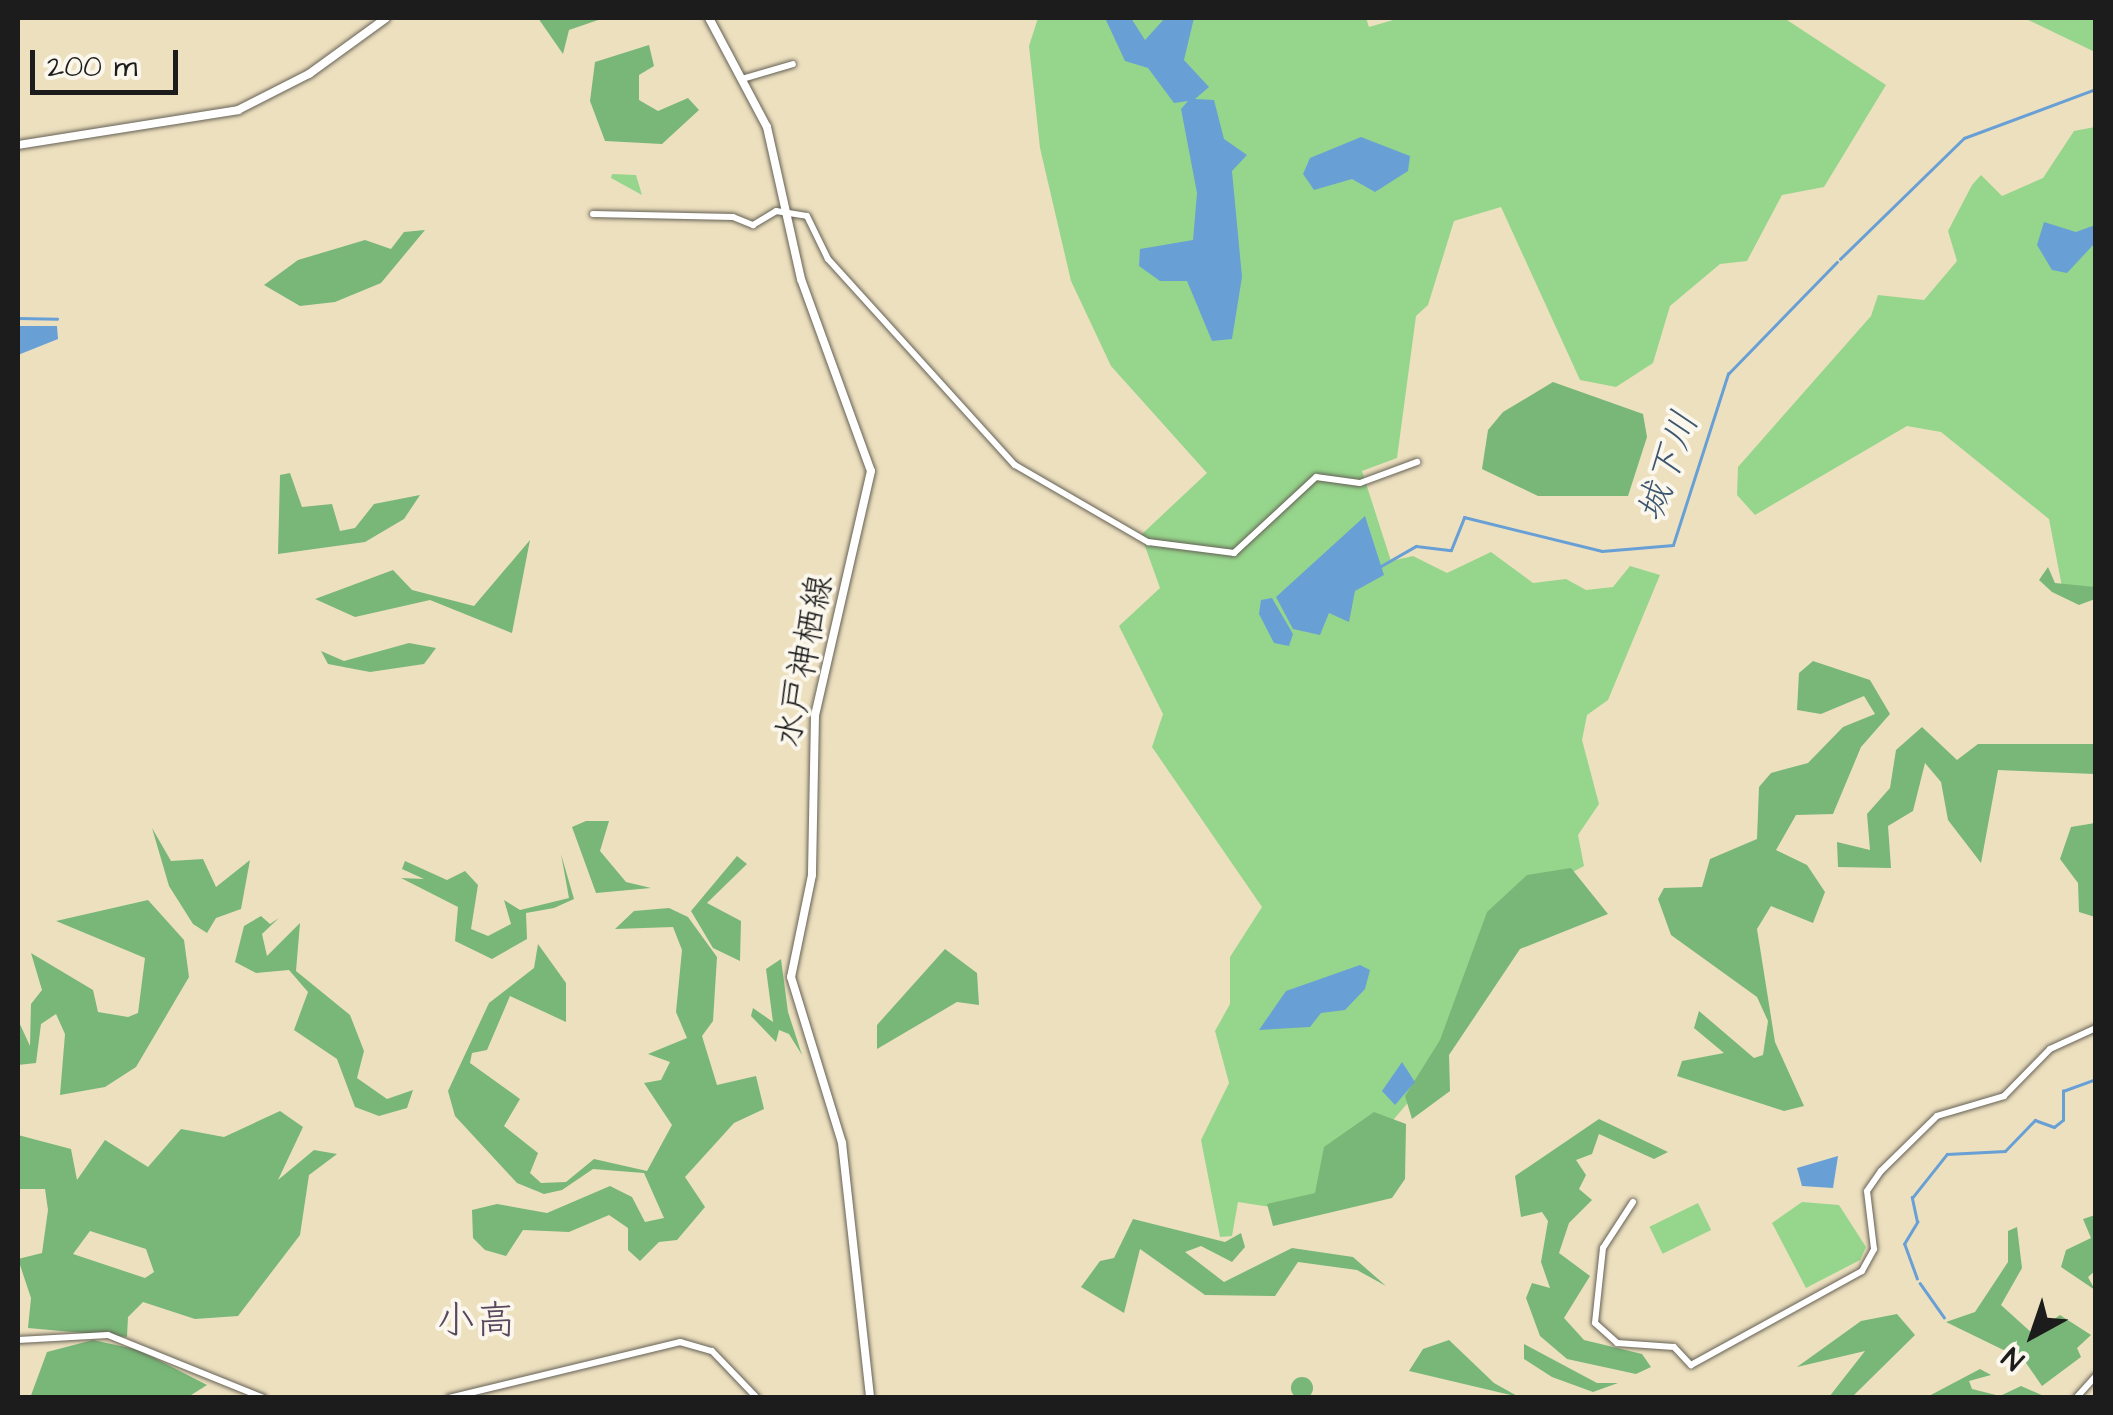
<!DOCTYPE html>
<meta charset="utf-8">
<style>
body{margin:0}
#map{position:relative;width:2113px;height:1415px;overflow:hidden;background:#ede0bf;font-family:"Architects Daughter","Klee One",sans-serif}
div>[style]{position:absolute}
.green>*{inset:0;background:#96d68c;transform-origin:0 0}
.forest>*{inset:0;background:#78b778}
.round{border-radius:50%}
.water>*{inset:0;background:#68a0d6}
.stream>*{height:2.5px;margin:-1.25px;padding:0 1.25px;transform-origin:1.25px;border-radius:1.25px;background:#68a0d6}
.roads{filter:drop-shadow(0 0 2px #656155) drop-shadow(0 0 2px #656155)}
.secondary>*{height:6px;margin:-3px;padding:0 3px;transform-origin:3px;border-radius:3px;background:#fff}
.primary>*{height:8px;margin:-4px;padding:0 4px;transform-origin:4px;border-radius:4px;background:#fff}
span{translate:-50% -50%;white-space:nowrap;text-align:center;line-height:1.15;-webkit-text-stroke:8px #fbf7ec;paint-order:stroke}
.street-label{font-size:35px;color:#1c1c1c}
.water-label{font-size:38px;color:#3e5770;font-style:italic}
.quarter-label{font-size:40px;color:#59485f}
.frame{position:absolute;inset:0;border:20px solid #1c1c1c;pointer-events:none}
.north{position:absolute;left:1983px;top:1285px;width:100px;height:100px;-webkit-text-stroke:8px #fbf7ec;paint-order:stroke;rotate:220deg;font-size:28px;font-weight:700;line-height:40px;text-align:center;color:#1c1c1c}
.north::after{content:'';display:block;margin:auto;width:35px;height:45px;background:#1c1c1c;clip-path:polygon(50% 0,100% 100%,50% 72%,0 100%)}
.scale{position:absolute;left:30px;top:50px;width:148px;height:45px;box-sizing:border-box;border:5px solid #1c1c1c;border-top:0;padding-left:12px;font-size:30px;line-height:35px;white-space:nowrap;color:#1c1c1c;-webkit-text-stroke:8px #fbf7ec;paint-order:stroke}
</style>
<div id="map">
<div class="green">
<i style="clip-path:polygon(1038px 18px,1366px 18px,1369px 27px,1400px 18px,1784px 18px,1886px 85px,1824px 187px,1782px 195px,1747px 261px,1720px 264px,1670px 306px,1653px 363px,1616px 387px,1580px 380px,1501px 207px,1454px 221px,1428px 305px,1416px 316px,1397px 458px,1362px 471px,1391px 561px,1413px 556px,1447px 573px,1491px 552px,1533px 583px,1566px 579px,1586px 590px,1613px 587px,1630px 566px,1660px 575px,1608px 700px,1587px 715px,1582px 740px,1599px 804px,1578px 835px,1584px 866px,1536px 892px,1417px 1092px,1326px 1199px,1284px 1209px,1238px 1202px,1232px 1236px,1220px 1237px,1201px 1140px,1229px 1083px,1215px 1031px,1230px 1004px,1230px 957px,1262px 907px,1152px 747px,1163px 714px,1119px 626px,1160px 588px,1141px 535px,1207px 473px,1111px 366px,1071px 281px,1040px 148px,1029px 46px)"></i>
<i style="clip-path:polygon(2024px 18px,2095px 18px,2095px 52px)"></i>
<i style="clip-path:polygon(2095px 127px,2095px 590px,2063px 592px,2049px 519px,1941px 432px,1907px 426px,1755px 515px,1737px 495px,1738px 467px,1871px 316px,1878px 295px,1924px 300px,1957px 261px,1948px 231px,1972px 185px,1981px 175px,2002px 196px,2043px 178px,2074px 131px)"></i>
<i style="clip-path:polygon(636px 175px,642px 195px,611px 178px,612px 174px)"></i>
<i style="clip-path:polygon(1802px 1202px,1839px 1205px,1866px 1247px,1860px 1260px,1806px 1288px,1772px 1223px)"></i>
<i style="left:1698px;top:1203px;width:30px;height:54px;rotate:64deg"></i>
</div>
<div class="forest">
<i style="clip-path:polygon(538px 18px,604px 18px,569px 30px,563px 54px)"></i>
<i style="clip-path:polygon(649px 45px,654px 66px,639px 75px,639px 100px,658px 111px,688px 98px,699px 110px,662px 144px,605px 141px,590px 101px,595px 62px)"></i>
<i style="clip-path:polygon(425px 230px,381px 283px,335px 302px,300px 306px,264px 285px,298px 260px,365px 240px,391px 249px,404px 232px)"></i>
<i style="clip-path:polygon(1553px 382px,1643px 414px,1647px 437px,1628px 496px,1538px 496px,1482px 469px,1488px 430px,1503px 412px)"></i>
<i style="clip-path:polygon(290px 473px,302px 507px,332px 504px,340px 531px,355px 528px,374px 504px,420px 495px,404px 519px,365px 542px,278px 554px,280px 475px)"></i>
<i style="clip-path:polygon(530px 540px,512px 633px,430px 600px,355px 617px,315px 599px,393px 570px,412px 590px,474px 606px)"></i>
<i style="clip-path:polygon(2048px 567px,2055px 583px,2095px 587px,2095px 599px,2079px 605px,2052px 592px,2039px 580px)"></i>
<i style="clip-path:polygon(409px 643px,436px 648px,424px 664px,370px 672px,328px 664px,321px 651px,344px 661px)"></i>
<i style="clip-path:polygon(1813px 661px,1870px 680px,1890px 714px,1861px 747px,1833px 814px,1796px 815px,1776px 850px,1807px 865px,1825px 892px,1813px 923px,1771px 906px,1757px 929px,1775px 1042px,1804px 1106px,1784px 1111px,1677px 1076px,1682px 1061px,1724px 1053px,1694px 1028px,1699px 1011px,1754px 1058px,1763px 1055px,1768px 1021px,1757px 997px,1671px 935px,1658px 899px,1664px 888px,1702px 887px,1710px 859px,1757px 839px,1759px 787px,1771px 773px,1808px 763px,1843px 727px,1875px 714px,1864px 696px,1821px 714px,1797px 710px,1799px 673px)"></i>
<i style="clip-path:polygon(1922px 727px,1957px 760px,1978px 744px,2095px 744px,2095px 774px,1998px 770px,1981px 863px,1948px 820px,1941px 782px,1925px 763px,1913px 811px,1888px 826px,1891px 868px,1838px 867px,1837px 842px,1870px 850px,1867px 814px,1890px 788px,1896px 750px)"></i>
<i style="clip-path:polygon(586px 821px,609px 821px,600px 851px,626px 882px,651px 888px,596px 893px,572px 827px)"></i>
<i style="clip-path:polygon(2095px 823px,2096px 823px,2095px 917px,2079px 912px,2078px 883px,2060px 859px,2071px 827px)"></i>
<i style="clip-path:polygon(152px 828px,171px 861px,203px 859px,216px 887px,250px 860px,241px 909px,216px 918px,207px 933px,193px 924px,169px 886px)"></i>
<i style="clip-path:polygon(561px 854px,574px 899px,554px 908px,526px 913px,527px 939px,492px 959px,455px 941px,458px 907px,401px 878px,424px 879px,402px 869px,405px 861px,447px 880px,465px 871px,478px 885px,471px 929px,488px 936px,511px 924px,504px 900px,520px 910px,569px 898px)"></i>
<i style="clip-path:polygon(737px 856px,747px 864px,707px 903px,741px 921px,740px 961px,713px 948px,691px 911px)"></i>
<i style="clip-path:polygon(1571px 868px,1608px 914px,1520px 949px,1449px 1055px,1450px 1091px,1412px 1119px,1405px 1096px,1440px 1040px,1487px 912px,1527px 875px)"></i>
<i style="clip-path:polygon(148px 900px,184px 940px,189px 977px,136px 1067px,105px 1087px,60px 1095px,65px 1034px,56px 1014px,41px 1024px,36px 1063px,18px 1065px,18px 1020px,30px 1046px,31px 1004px,42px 990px,31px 953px,93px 990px,98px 1012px,128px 1017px,138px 1013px,145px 958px,56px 921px)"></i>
<i style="clip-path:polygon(669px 908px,688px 917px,717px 957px,713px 1021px,702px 1036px,717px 1085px,756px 1076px,764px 1109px,734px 1123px,685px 1177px,705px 1207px,677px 1240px,659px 1242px,640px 1261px,628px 1250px,628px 1228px,609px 1215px,569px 1232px,523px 1230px,506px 1256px,485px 1250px,473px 1238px,472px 1210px,497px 1204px,547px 1213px,610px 1186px,632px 1197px,645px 1222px,664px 1218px,644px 1173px,593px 1169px,562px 1190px,544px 1194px,517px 1183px,455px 1116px,448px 1091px,489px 1003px,534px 968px,538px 944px,566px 983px,566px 1022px,510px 996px,487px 1050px,472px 1053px,470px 1063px,520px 1099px,504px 1126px,538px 1153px,530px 1173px,541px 1183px,566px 1182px,594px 1159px,647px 1171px,672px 1125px,644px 1083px,661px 1080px,670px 1062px,648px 1054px,687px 1038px,676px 1012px,682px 950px,673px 927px,615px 929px,634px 911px)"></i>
<i style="clip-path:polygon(261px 916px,270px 924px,279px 918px,262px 934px,267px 956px,300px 923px,296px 971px,350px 1015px,364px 1051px,357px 1078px,387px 1099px,413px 1090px,407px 1108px,379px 1116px,355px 1107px,337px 1059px,294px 1030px,308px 992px,289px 970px,256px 973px,235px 962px,244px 926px)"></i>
<i style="clip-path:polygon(945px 949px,977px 973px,979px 1005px,957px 1002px,877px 1049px,877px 1025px)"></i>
<i style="clip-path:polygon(781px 959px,788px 1012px,802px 1055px,789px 1034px,779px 1030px,776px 1042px,751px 1016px,753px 1008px,773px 1022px,766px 969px)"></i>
<i style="clip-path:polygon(evenodd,280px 1111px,303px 1127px,278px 1180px,314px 1150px,337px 1154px,309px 1175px,300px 1235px,238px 1316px,195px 1319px,143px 1302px,128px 1317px,127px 1337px,28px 1328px,31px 1298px,18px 1259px,42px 1253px,48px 1210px,45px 1189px,18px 1189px,18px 1135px,71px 1149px,77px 1180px,105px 1140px,148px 1167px,181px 1129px,224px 1137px,280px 1111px,90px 1231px,146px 1249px,154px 1272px,145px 1278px,73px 1254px,90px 1231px)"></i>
<i style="clip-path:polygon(1374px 1112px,1406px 1124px,1405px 1179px,1392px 1198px,1273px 1226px,1267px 1204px,1315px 1193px,1324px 1147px)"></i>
<i style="clip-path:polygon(1599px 1119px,1668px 1152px,1654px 1159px,1599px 1134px,1592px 1154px,1576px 1160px,1586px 1175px,1579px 1189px,1592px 1200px,1569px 1223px,1559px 1253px,1590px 1276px,1564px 1318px,1584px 1340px,1642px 1354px,1651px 1367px,1636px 1374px,1567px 1359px,1540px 1336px,1526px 1298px,1532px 1283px,1550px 1288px,1541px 1262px,1548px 1221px,1542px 1212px,1521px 1217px,1515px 1176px)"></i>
<i style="clip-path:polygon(2095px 1215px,2095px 1271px,2088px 1277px,2095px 1290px,2061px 1267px,2066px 1250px,2091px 1238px,2083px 1219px)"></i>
<i style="clip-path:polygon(1133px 1219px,1225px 1242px,1241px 1233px,1245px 1247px,1232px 1262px,1201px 1246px,1185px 1252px,1224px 1282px,1292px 1248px,1353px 1257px,1386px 1286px,1357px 1270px,1298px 1262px,1275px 1296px,1205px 1295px,1140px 1249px,1124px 1313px,1081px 1287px,1100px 1261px,1114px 1258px)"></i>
<i style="clip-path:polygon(2017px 1227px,2022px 1268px,2001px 1305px,2033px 1334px,2060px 1315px,2091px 1335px,2077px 1348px,2081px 1357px,2042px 1386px,2024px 1360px,1946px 1322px,1975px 1312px,2008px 1262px,2008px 1231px)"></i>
<i style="clip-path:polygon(1897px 1314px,1915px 1335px,1852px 1397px,1829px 1397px,1865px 1351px,1797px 1367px,1861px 1321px)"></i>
<i style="clip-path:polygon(93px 1340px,139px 1350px,207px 1385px,188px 1397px,30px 1398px,47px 1352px)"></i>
<i style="clip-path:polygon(1449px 1340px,1494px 1383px,1519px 1397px,1409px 1371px,1423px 1349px)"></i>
<i style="clip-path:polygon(1524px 1344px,1597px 1383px,1618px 1383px,1593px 1392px,1552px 1377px,1524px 1359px)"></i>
<i style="clip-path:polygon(1980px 1369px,1991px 1375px,1969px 1381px,1972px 1389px,2000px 1396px,2021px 1386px,2046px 1397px,1927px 1397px)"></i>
<i class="round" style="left:1291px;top:1377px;width:22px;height:22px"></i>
</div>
<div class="water">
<i style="clip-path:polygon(1105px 18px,1131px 18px,1145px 40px,1165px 18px,1194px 18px,1184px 60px,1209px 87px,1195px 99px,1214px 100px,1224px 139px,1247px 155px,1232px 171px,1242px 277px,1232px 339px,1212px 341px,1187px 281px,1160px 281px,1139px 266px,1140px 249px,1193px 240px,1197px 193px,1181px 109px,1188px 101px,1174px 103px,1148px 68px,1125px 61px)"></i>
<i style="clip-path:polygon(1361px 137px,1410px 156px,1408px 171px,1375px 192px,1352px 179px,1314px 190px,1303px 174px,1310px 158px)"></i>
<i style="clip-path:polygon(2044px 222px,2076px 232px,2095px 225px,2095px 243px,2067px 273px,2052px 270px,2037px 245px)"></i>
<i style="clip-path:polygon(18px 326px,57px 326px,58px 339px,18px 355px)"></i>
<i style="clip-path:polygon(1365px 516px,1384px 575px,1355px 591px,1349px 622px,1329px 613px,1320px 635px,1293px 629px,1276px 597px)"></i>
<i style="clip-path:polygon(1272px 598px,1293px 634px,1289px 646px,1274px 643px,1259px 614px,1261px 600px)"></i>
<i style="clip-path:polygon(1360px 965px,1370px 970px,1365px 989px,1345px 1010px,1321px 1013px,1310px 1027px,1259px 1030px,1286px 991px)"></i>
<i style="clip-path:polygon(1402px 1062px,1415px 1082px,1395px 1105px,1382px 1091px)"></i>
<i style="clip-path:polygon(1838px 1156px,1833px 1188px,1802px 1186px,1797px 1168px)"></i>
</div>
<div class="stream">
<i style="left:1840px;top:259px;width:173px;rotate:-44.3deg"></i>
<i style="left:1964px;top:138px;width:141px;rotate:-20.4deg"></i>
<i style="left:18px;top:318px;width:39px;rotate:1deg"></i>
<i style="left:1381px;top:566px;width:40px;rotate:-29.7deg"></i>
<i style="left:1416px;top:546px;width:35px;rotate:7deg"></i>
<i style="left:1451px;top:550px;width:35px;rotate:-68deg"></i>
<i style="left:1464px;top:517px;width:142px;rotate:13.8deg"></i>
<i style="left:1602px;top:551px;width:71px;rotate:-4.8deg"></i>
<i style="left:1673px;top:545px;width:180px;rotate:-72.2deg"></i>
<i style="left:1728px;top:374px;width:156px;rotate:-45.8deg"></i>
<i style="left:1917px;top:1279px;width:37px;rotate:-110deg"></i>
<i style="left:1904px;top:1244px;width:26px;rotate:-59deg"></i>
<i style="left:1917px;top:1222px;width:25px;rotate:-102deg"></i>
<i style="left:1912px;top:1198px;width:56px;rotate:-51.5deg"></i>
<i style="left:1947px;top:1154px;width:58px;rotate:-3deg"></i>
<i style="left:2005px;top:1151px;width:43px;rotate:-45.9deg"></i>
<i style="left:2035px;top:1120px;width:20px;rotate:20deg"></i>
<i style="left:2054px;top:1127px;width:11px;rotate:-38deg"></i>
<i style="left:2063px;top:1120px;width:29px;rotate:-90deg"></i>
<i style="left:2063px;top:1091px;width:35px;rotate:-20deg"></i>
<i style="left:1920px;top:1283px;width:42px;rotate:54.8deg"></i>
</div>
<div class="roads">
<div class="secondary">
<i style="left:742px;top:79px;width:53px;rotate:-16.4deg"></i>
<i style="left:593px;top:214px;width:140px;rotate:1.2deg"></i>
<i style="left:733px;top:217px;width:22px;rotate:22deg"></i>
<i style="left:753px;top:225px;width:27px;rotate:-31deg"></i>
<i style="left:776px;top:211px;width:31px;rotate:9deg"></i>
<i style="left:807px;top:216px;width:48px;rotate:64deg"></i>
<i style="left:828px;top:259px;width:278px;rotate:47.8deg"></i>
<i style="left:1015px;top:465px;width:154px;rotate:30.1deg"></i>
<i style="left:1148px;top:542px;width:87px;rotate:7.3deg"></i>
<i style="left:1234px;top:553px;width:112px;rotate:-42.8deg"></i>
<i style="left:1316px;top:477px;width:44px;rotate:7.8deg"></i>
<i style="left:1360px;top:483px;width:61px;rotate:-20.2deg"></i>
<i style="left:1633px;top:1202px;width:55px;rotate:123.1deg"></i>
<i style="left:1603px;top:1248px;width:75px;rotate:96.1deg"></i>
<i style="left:1595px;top:1323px;width:30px;rotate:42deg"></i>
<i style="left:1617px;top:1343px;width:57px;rotate:4deg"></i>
<i style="left:1674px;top:1347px;width:25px;rotate:47deg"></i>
<i style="left:1691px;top:1365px;width:195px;rotate:-28.8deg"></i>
<i style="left:1862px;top:1271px;width:25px;rotate:-61deg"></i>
<i style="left:1874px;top:1249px;width:58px;rotate:-96.9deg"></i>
<i style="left:1867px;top:1191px;width:24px;rotate:-55deg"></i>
<i style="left:1881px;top:1171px;width:78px;rotate:-44.5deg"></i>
<i style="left:1937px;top:1116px;width:70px;rotate:-16.6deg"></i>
<i style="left:2004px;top:1096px;width:66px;rotate:-45.6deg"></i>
<i style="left:2050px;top:1049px;width:51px;rotate:-24.5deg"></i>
<i style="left:18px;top:1340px;width:90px;rotate:-3.2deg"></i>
<i style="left:108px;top:1335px;width:168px;rotate:22deg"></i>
<i style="left:449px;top:1398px;width:238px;rotate:-13.6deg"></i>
<i style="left:680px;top:1342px;width:33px;rotate:16deg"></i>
<i style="left:712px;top:1351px;width:65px;rotate:46.2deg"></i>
<i style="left:2076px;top:1398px;width:30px;rotate:-48deg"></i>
</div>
<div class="primary">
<i style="left:709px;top:18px;width:123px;rotate:62deg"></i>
<i style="left:767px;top:127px;width:156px;rotate:77.4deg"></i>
<i style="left:801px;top:279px;width:204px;rotate:70deg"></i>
<i style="left:871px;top:471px;width:251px;rotate:102.9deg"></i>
<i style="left:815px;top:716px;width:159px;rotate:91.1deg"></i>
<i style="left:812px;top:875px;width:104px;rotate:101.6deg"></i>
<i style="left:791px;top:977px;width:174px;rotate:72.9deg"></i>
<i style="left:842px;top:1143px;width:257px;rotate:83.7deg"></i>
<i style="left:18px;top:145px;width:223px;rotate:-9deg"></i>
<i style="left:238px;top:110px;width:80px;rotate:-26.9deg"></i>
<i style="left:309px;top:74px;width:95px;rotate:-36deg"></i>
</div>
</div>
<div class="street-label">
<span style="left:805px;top:661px;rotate:-79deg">水戸神栖線</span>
</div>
<div class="water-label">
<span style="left:1669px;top:467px;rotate:-70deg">城下川</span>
</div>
<div class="quarter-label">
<span style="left:476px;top:1322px">小高</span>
</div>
<div class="frame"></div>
<div class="north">N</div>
<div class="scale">200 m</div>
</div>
